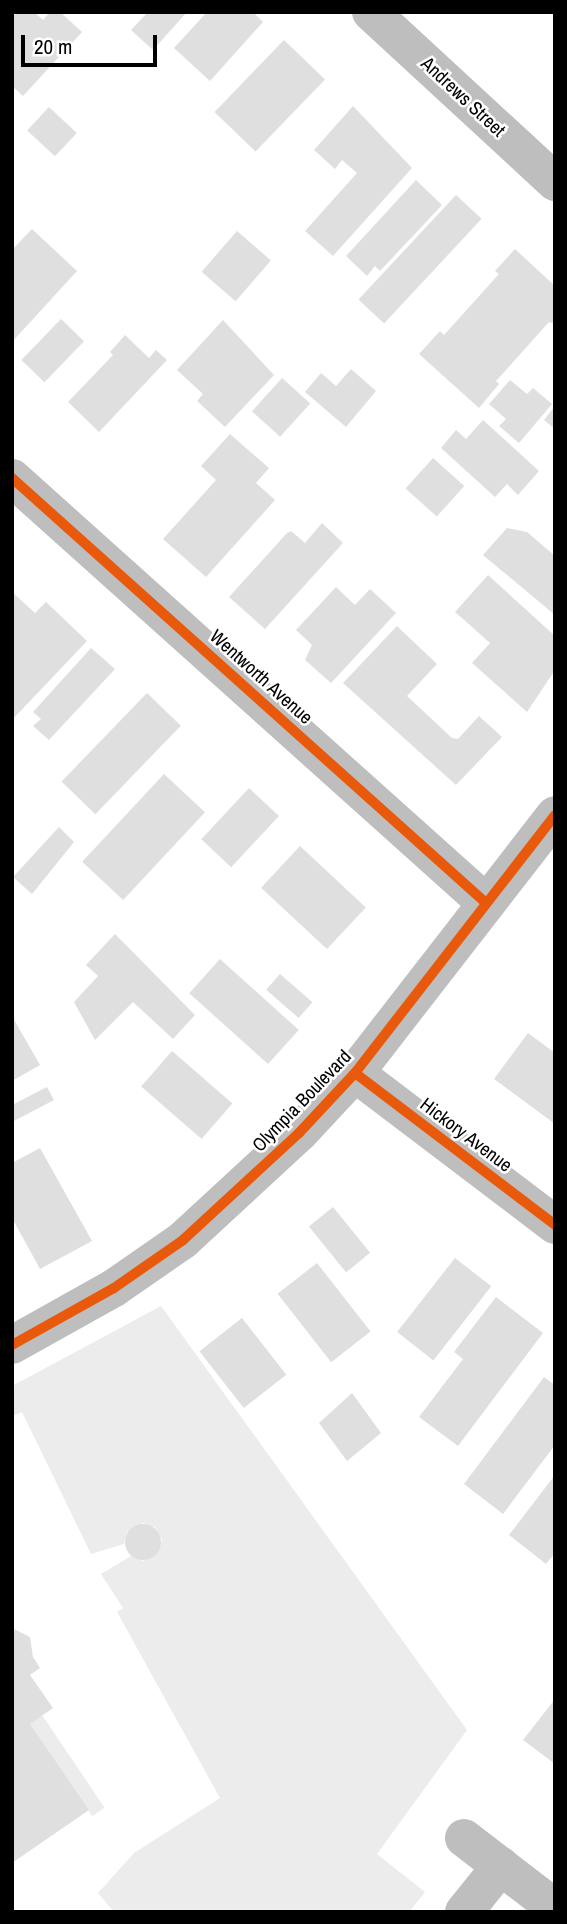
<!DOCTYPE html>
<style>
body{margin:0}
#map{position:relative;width:567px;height:1924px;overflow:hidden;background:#fff;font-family:"Archivo Narrow",sans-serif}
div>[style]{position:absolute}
.green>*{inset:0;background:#ececec;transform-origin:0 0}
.building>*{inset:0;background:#dfdfdf;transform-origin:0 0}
.round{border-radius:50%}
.minor>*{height:38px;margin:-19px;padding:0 19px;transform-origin:19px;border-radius:19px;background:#bebebe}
.cycleway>*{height:10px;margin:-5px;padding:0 5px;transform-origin:5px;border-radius:5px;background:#e8590c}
span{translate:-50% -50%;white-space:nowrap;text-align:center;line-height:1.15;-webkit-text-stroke:5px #fff;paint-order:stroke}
.street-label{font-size:19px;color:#000}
.frame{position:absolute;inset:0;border:14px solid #000;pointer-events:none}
.scale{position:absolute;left:21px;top:35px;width:136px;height:32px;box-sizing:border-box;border:4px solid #000;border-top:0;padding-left:9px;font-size:21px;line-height:24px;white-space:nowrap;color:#000;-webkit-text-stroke:5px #fff;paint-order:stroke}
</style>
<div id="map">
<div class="green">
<i style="clip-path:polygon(161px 1306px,467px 1730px,377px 1854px,425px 1892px,409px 1912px,114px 1912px,98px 1893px,134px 1853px,220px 1798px,117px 1612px,123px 1608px,101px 1574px,131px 1556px,143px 1561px,158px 1552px,162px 1540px,155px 1527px,143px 1523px,127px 1532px,124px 1544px,91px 1554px,22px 1412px,12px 1416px,12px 1386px)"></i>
<i style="left:42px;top:1715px;width:112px;height:15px;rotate:56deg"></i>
</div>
<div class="building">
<i style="clip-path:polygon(12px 12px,34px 12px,43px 20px,50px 12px,60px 12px,82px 32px,23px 96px,12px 86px)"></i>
<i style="clip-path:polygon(148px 12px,187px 12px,153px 50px,131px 30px)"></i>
<i style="clip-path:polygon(207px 12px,253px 12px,263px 22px,210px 81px,174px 48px)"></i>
<i style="left:284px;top:40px;width:57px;height:100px;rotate:44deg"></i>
<i style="clip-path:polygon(353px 106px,412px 168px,333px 256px,305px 231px,357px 173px,342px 160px,335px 169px,314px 150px)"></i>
<i style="left:49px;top:107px;width:38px;height:32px;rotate:43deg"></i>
<i style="clip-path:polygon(416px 180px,442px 205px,380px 271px,375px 266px,367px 276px,346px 256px)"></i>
<i style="left:456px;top:195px;width:35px;height:143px;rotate:43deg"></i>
<i style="clip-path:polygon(32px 229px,77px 271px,12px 342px,12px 250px)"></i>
<i style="left:237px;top:231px;width:45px;height:54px;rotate:41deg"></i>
<i style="clip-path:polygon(515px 249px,555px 286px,555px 324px,549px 322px,496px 381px,499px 384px,479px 408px,419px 354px,440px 331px,444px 335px,499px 274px,495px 271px)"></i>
<i style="left:61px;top:319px;width:32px;height:57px;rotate:44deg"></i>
<i style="clip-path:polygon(223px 320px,274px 375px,225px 427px,197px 401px,203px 394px,177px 370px)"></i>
<i style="clip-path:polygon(125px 335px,149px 358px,156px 350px,167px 360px,99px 432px,68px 402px,113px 355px,110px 352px)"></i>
<i style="clip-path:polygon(351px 369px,376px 391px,346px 427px,305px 392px,321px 373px,336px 386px)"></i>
<i style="left:282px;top:378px;width:38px;height:45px;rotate:42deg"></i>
<i style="clip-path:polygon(510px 380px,527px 394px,533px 388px,552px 404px,519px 443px,499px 426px,506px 419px,489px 404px)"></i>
<i style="clip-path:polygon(555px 406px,555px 429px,544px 420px)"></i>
<i style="clip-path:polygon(483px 420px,539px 471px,518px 495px,507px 484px,495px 497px,441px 448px,456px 430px,466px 439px)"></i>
<i style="clip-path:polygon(230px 434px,269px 468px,256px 483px,275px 500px,206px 577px,163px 539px,216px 480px,201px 466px)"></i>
<i style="left:433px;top:458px;width:42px;height:41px;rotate:42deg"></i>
<i style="clip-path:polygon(322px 523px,343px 543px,265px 629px,229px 597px,287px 533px,291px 531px,305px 543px)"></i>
<i style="clip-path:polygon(507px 528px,527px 532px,555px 556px,555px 615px,483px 555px)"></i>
<i style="clip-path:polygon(488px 575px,555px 636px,555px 670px,527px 712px,472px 663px,490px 643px,455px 612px)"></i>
<i style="clip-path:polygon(336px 587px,355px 605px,370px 589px,396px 613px,331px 683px,305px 660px,312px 645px,296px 630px)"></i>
<i style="clip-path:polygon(12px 592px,35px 613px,46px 602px,87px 641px,12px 720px)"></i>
<i style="clip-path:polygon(397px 626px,437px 664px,407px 696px,452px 738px,458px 739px,479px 716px,502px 737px,456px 785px,343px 683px)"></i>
<i style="clip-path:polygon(91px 648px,115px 669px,49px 740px,33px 726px,41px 719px,33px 712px)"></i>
<i style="left:147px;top:693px;width:47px;height:123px;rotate:44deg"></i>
<i style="left:164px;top:774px;width:56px;height:120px;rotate:43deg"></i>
<i style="left:249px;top:788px;width:41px;height:70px;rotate:43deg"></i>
<i style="clip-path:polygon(59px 827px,74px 842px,32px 894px,13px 877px)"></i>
<i style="left:300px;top:846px;width:90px;height:57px;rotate:43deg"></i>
<i style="clip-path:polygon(115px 934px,195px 1015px,173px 1039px,133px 1002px,95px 1040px,74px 1002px,98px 976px,86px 965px)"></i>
<i style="left:220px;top:959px;width:106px;height:46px;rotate:42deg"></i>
<i style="left:280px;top:974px;width:43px;height:21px;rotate:41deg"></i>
<i style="clip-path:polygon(12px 1016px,40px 1065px,12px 1081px)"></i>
<i style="clip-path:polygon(528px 1033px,555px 1053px,555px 1124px,494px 1079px)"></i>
<i style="left:172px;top:1051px;width:80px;height:47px;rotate:41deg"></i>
<i style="clip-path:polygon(47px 1087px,54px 1100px,12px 1122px,12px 1105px)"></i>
<i style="clip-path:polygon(40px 1148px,92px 1241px,40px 1269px,12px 1218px,12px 1163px)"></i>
<i style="left:333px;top:1207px;width:59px;height:31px;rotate:51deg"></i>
<i style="left:455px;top:1258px;width:46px;height:94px;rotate:38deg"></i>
<i style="left:317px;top:1263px;width:87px;height:50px;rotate:52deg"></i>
<i style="clip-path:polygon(496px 1297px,543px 1333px,458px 1446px,419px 1417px,463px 1359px,454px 1352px)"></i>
<i style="left:242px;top:1318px;width:72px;height:54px;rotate:52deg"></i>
<i style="clip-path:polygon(544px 1377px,555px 1385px,555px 1445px,503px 1514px,464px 1484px)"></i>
<i style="clip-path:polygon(352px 1393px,381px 1433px,347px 1461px,319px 1423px)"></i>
<i style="clip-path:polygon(555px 1475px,555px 1553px,546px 1564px,509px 1535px)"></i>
<i class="round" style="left:125px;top:1524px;width:36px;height:36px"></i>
<i style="clip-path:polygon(12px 1628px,30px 1637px,33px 1657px,40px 1668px,30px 1675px,53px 1708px,30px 1724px,89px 1810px,12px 1863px)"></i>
<i style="clip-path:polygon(555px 1699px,555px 1764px,523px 1740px)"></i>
</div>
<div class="minor">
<i style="left:371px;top:12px;width:251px;rotate:42.7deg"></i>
<i style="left:12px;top:478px;width:637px;rotate:41.88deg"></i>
<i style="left:355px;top:1073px;width:251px;rotate:37.2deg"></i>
<i style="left:12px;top:1345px;width:117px;rotate:-29.2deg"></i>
<i style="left:114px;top:1288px;width:84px;rotate:-34.8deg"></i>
<i style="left:183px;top:1240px;width:158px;rotate:-42.7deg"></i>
<i style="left:299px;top:1133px;width:82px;rotate:-47deg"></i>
<i style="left:355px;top:1073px;width:326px;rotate:-52.2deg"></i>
<i style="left:464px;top:1838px;width:115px;rotate:37.6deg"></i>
<i style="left:464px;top:1912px;width:59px;rotate:-51.2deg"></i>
</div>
<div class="cycleway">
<i style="left:12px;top:478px;width:637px;rotate:41.88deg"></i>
<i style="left:355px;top:1073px;width:251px;rotate:37.2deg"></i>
<i style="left:12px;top:1345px;width:117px;rotate:-29.2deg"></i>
<i style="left:114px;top:1288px;width:84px;rotate:-34.8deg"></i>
<i style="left:183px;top:1240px;width:158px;rotate:-42.7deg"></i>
<i style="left:299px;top:1133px;width:82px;rotate:-47deg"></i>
<i style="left:355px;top:1073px;width:326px;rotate:-52.2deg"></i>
</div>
<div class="street-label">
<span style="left:463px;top:97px;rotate:43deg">Andrews Street</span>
<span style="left:261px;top:677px;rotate:42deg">Wentworth Avenue</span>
<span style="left:302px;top:1101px;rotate:-46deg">Olympia Boulevard</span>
<span style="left:466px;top:1135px;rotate:37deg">Hickory Avenue</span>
</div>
<div class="frame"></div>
<div class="scale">20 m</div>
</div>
